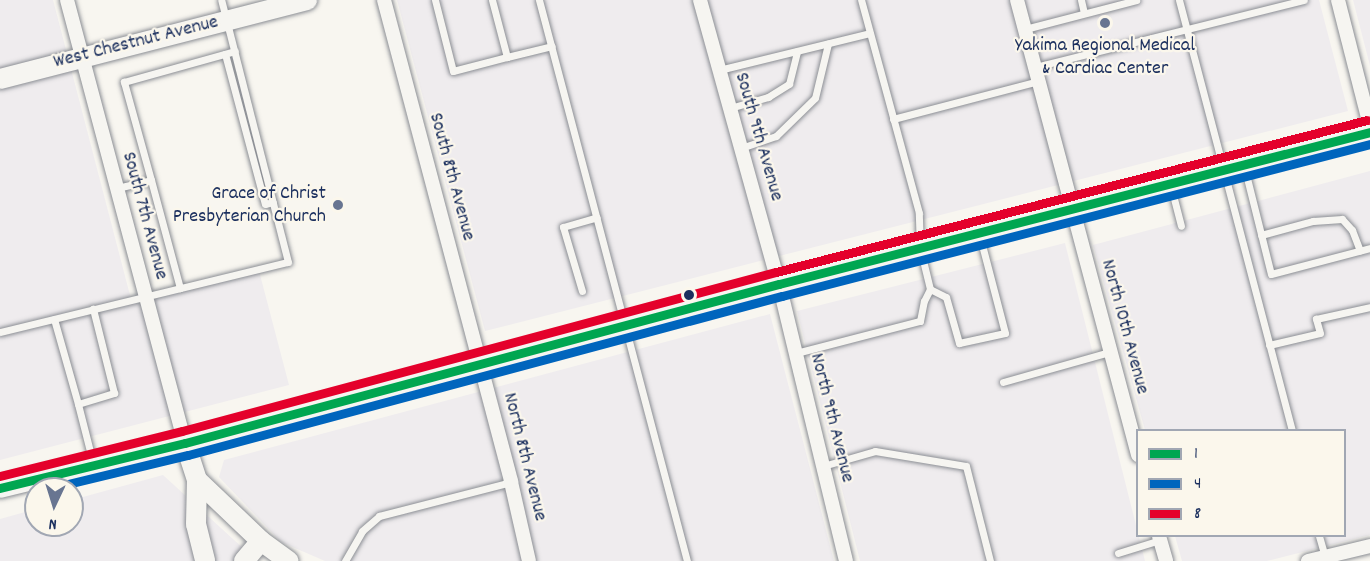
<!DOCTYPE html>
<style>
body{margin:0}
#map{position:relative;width:1370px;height:561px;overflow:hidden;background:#f8f6f0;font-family:Dekko,sans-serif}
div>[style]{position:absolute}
.built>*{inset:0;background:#efecee}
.roads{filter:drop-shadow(0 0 2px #8b8e94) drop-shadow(0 0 2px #8b8e94)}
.lane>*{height:7px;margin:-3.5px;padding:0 3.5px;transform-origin:3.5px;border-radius:3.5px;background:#f6f5f1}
.street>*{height:14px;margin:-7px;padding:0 7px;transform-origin:7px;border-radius:7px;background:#f6f5f1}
.secondary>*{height:20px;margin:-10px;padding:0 10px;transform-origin:10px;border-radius:10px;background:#f6f5f1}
.bus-1>*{height:9px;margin:-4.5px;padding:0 4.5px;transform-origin:4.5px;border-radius:4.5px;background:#00a651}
.bus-2>*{height:9px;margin:-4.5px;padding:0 4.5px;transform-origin:4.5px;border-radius:4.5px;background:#0065bd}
.bus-3>*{height:9px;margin:-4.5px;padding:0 4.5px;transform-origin:4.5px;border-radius:4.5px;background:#e4002b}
.dots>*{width:16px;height:16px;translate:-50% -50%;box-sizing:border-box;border:3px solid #fbf7ec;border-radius:50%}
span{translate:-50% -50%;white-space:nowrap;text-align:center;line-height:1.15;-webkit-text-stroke:4.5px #fbf7ec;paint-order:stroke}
.street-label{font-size:20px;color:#1b2f5e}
.poi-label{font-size:20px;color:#1b2f5e}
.right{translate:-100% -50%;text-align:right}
.legend{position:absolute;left:1136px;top:429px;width:210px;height:108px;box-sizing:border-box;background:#fbf7ec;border:2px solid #a1a7b3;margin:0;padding:8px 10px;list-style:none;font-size:18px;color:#1b2f5e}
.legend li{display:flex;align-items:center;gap:12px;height:30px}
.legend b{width:30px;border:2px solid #a1a7b3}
.north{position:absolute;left:24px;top:477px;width:60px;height:60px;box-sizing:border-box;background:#fbf7ec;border:2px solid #a1a7b3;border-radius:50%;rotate:184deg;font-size:16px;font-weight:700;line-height:24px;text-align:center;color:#1b2f5e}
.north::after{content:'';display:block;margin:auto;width:21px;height:27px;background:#687591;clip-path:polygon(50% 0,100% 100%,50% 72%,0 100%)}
</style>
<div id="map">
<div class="built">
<i style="clip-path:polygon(0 0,53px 0,131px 299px,258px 267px,289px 385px,0 460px)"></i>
<i style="clip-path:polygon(397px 0,1319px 0,1348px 111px,485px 331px)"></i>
<i style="clip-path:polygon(1353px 0,1370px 0,1370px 66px)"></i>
<i style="clip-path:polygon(1370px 171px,1370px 535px,1267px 561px,1182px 561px,1175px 536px,1344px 536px,1344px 430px,1145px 430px,1093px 245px)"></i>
<i style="clip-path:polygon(1065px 243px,1145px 561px,860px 561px,797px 311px)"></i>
<i style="clip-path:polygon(770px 314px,834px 561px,325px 561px,281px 542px,219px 477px,224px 460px)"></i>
<i style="clip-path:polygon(163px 475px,257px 561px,0 561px,0 519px,36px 509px,36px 525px,72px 525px,72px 500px)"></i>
</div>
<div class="roads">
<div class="lane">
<i style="left:435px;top:0;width:73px;rotate:75.8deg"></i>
<i style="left:453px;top:71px;width:56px;rotate:-14.5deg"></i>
<i style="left:492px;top:0;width:59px;rotate:75.3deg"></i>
<i style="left:507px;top:57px;width:46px;rotate:-13.7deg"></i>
<i style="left:539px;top:0;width:580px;rotate:75.22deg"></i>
<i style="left:1081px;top:0;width:13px;rotate:77deg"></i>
<i style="left:1179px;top:0;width:445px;rotate:75.3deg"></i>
<i style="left:1025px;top:29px;width:115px;rotate:-14.6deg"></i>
<i style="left:225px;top:54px;width:155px;rotate:75.1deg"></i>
<i style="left:265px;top:204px;width:8px;rotate:-14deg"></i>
<i style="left:1035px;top:67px;width:277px;rotate:-14deg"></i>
<i style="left:719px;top:70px;width:155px;rotate:-13.8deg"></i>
<i style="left:730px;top:108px;width:40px;rotate:-16deg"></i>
<i style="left:768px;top:97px;width:25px;rotate:-32deg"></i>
<i style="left:789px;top:84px;width:34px;rotate:-76deg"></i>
<i style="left:893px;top:119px;width:151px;rotate:-14.6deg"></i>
<i style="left:741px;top:148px;width:37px;rotate:-19deg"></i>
<i style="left:776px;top:136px;width:54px;rotate:-44.3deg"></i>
<i style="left:815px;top:98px;width:56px;rotate:-76.5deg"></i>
<i style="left:1244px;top:166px;width:111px;rotate:76deg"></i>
<i style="left:1271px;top:274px;width:102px;rotate:-14.7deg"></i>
<i style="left:151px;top:180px;width:112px;rotate:75deg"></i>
<i style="left:1171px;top:187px;width:40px;rotate:75.6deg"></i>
<i style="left:117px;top:188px;width:35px;rotate:-13deg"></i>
<i style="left:151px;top:180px;width:102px;rotate:-105.4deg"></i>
<i style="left:124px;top:82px;width:115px;rotate:-15.6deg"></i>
<i style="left:1261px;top:235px;width:54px;rotate:-15.1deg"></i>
<i style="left:1313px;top:221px;width:29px;rotate:-4deg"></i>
<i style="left:1342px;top:219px;width:15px;rotate:48deg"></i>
<i style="left:1352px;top:230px;width:22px;rotate:69deg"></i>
<i style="left:930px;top:289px;width:18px;rotate:27deg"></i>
<i style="left:946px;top:297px;width:48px;rotate:74.2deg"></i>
<i style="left:959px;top:343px;width:47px;rotate:-12.3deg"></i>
<i style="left:1005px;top:333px;width:103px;rotate:-104.6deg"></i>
<i style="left:582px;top:291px;width:67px;rotate:-106.5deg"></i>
<i style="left:563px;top:227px;width:35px;rotate:-16deg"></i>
<i style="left:54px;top:319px;width:88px;rotate:74.2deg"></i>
<i style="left:0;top:332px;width:296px;rotate:-13.7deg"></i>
<i style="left:288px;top:262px;width:270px;rotate:-104.3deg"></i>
<i style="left:1269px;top:345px;width:52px;rotate:-13.2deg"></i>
<i style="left:1320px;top:333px;width:15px;rotate:-106deg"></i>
<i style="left:1316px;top:319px;width:55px;rotate:-12.5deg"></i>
<i style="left:796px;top:353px;width:128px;rotate:-14.5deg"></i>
<i style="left:920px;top:321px;width:20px;rotate:-79deg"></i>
<i style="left:924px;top:301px;width:13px;rotate:-63deg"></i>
<i style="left:930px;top:289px;width:42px;rotate:-103.7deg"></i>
<i style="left:920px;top:248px;width:35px;rotate:-92deg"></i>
<i style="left:919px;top:213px;width:221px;rotate:-105.2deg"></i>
<i style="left:1003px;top:382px;width:111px;rotate:-15.7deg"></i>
<i style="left:93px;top:463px;width:61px;rotate:-104.3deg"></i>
<i style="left:78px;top:404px;width:38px;rotate:-17deg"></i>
<i style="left:114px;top:393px;width:87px;rotate:-104deg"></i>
<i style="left:823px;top:466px;width:54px;rotate:-16.1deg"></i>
<i style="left:875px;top:451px;width:92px;rotate:9.4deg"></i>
<i style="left:966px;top:466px;width:98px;rotate:75.8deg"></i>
<i style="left:1319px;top:536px;width:22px;rotate:74deg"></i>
<i style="left:1118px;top:553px;width:44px;rotate:-17.2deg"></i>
<i style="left:345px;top:561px;width:34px;rotate:-60deg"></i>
<i style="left:362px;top:531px;width:23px;rotate:-41deg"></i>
<i style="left:379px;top:516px;width:136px;rotate:-14.4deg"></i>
</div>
<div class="street">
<i style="left:67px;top:0;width:458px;rotate:75.1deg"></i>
<i style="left:384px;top:0;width:498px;rotate:75.2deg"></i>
<i style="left:511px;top:482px;width:81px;rotate:77.2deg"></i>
<i style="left:700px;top:0;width:295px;rotate:74.5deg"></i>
<i style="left:779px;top:284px;width:285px;rotate:76.4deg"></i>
<i style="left:1017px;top:0;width:471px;rotate:75.1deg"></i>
<i style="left:1338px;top:0;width:130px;rotate:75.7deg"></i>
<i style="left:1159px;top:536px;width:26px;rotate:74deg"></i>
<i style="left:1308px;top:561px;width:64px;rotate:-13.6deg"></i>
</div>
<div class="secondary">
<i style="left:0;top:79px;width:317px;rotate:-14.4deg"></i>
<i style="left:185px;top:443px;width:39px;rotate:72deg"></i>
<i style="left:197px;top:480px;width:88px;rotate:43.6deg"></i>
<i style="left:261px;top:541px;width:34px;rotate:36deg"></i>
<i style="left:197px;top:480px;width:44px;rotate:91.3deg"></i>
<i style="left:196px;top:524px;width:38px;rotate:76deg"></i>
<i style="left:0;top:488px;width:190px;rotate:-13.7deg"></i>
<i style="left:185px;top:443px;width:615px;rotate:-14.99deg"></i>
<i style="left:779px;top:284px;width:610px;rotate:-14.42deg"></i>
<i style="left:244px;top:561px;width:26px;rotate:-50deg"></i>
</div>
</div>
<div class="bus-1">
<i style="left:0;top:488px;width:190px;rotate:-13.7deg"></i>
<i style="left:185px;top:443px;width:615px;rotate:-14.99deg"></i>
<i style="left:779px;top:284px;width:610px;rotate:-14.42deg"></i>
</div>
<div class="bus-2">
<i style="left:47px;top:489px;width:145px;rotate:-13.6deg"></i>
<i style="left:188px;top:455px;width:615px;rotate:-14.99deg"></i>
<i style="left:782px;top:296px;width:607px;rotate:-14.49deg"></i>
</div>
<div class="bus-3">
<i style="left:0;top:476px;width:187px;rotate:-13.9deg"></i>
<i style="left:182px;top:431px;width:615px;rotate:-14.99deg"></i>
<i style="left:776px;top:272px;width:610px;rotate:-14.42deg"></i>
</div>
<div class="dots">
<i style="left:1105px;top:23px;background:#687591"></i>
<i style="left:338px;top:205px;background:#687591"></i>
<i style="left:689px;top:295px;background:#1b2f5e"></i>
</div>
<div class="street-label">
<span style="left:136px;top:43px;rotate:-14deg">West Chestnut Avenue</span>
<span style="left:758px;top:137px;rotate:74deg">South 9th Avenue</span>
<span style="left:451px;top:177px;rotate:75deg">South 8th Avenue</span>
<span style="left:144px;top:216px;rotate:75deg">South 7th Avenue</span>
<span style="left:1124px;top:327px;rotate:75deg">North 10th Avenue</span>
<span style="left:831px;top:418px;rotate:76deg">North 9th Avenue</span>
<span style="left:524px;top:457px;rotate:76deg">North 8th Avenue</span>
</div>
<div class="poi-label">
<span style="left:1105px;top:58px">Yakima Regional Medical<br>&amp; Cardiac Center</span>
<span class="right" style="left:326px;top:206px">Grace of Christ<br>Presbyterian Church</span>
</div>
<ul class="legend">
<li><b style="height:8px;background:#00a651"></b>1</li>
<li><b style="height:8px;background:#0065bd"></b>4</li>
<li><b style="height:8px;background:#e4002b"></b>8</li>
</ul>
<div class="north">N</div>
</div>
